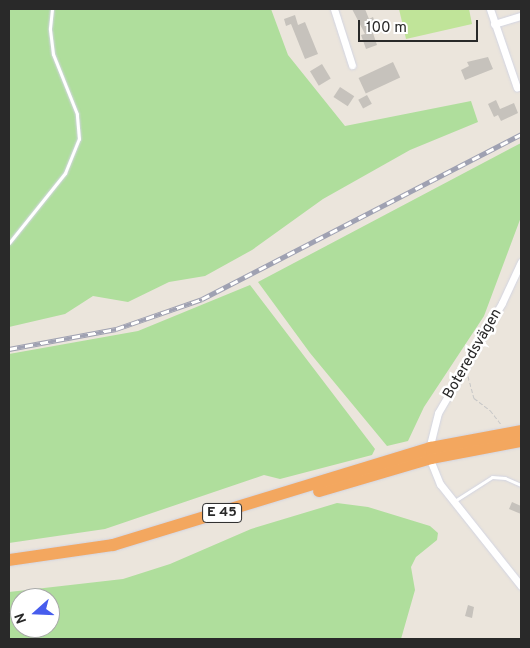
<!DOCTYPE html>
<meta charset="utf-8">
<style>
body{margin:0}
#map{position:relative;width:530px;height:648px;overflow:hidden;background:#ebe5dc;font-family:Overpass,sans-serif}
div>[style]{position:absolute}
.green>*{inset:0;background:#afde9c}
.pitch>*{inset:0;background:#c0e499}
.building>*{inset:0;background:#c6c2bc;transform-origin:0 0}
.path>*{height:1px;margin-top:-0.5px;transform-origin:0;background:repeating-linear-gradient(90deg,#c7c7c7 0 4px,transparent 0 6.5px)}
.roads{filter:drop-shadow(0 0 1px #d2d4e1) drop-shadow(0 0 1px #d2d4e1)}
.lane>*{height:3px;margin:-1.5px;padding:0 1.5px;transform-origin:1.5px;border-radius:1.5px;background:#fff}
.street>*{height:7px;margin:-3.5px;padding:0 3.5px;transform-origin:3.5px;border-radius:3.5px;background:#fff}
.highway>*{height:12px;margin:-6px;padding:0 6px;transform-origin:6px;border-radius:6px;background:#f3a75f}
.rail>*{height:4.5px;margin-top:-2.25px;transform-origin:0;background:repeating-linear-gradient(90deg,#fff 0 8px,#9fa1b2 0 16px);box-sizing:border-box;border-block:1px solid #9fa1b2}
span{translate:-50% -50%;white-space:nowrap;text-align:center;line-height:1.15;-webkit-text-stroke:5px #fff;paint-order:stroke}
.shield-label span{padding:1px 4px;background:#fff;border:1px solid;border-radius:4px;-webkit-text-stroke-width:0}
.shield-label{font-size:14px;color:#292929;font-weight:700}
.street-label{font-size:15px;color:#292929}
.frame{position:absolute;inset:0;border:10px solid #292929;pointer-events:none}
.north{position:absolute;left:10px;top:588px;width:50px;height:50px;box-sizing:border-box;background:#fff;border:1px solid #a9a9a9;border-radius:50%;rotate:250deg;font-size:14px;font-weight:700;line-height:20px;text-align:center;color:#292929}
.north::after{content:'';display:block;margin:auto;width:18px;height:22px;background:#475ded;clip-path:polygon(50% 0,100% 100%,50% 72%,0 100%)}
.scale{position:absolute;left:358px;top:20px;width:120px;height:22px;box-sizing:border-box;border:2px solid #292929;border-top:0;padding-left:6px;font-size:15px;line-height:18px;white-space:nowrap;color:#292929;-webkit-text-stroke:4px #fff;paint-order:stroke}
</style>
<div id="map">
<div class="green">
<i style="clip-path:polygon(9px 9px,271px 9px,288px 55px,345px 126px,471px 101px,478px 122px,410px 150px,323px 199px,252px 250px,205px 276px,169px 282px,128px 302px,93px 296px,65px 314px,9px 327px)"></i>
<i style="clip-path:polygon(521px 143px,521px 217px,484px 316px,424px 407px,408px 441px,387px 446px,310px 353px,258px 282px)"></i>
<i style="clip-path:polygon(250px 285px,375px 449px,372px 455px,280px 479px,264px 475px,105px 529px,9px 543px,9px 354px,138px 331px)"></i>
<i style="clip-path:polygon(evenodd,337px 503px,368px 507px,430px 526px,438px 533px,437px 540px,416px 557px,411px 567px,415px 590px,401px 639px,9px 639px,9px 592px,123px 579px,170px 564px,251px 529px,337px 503px,20px 598px,50px 598px,50px 628px,20px 628px,20px 598px)"></i>
</div>
<div class="pitch">
<i style="clip-path:polygon(399px 9px,469px 9px,472px 24px,406px 39px)"></i>
</div>
<div class="building">
<i style="clip-path:polygon(352px 9px,365px 9px,369px 19px,373px 17px,376px 25px,371px 27px,377px 45px,366px 49px,361px 35px,365px 34px)"></i>
<i style="clip-path:polygon(295px 15px,298px 25px,305px 22px,318px 54px,305px 59px,291px 24px,286px 26px,284px 19px)"></i>
<i style="clip-path:polygon(488px 57px,493px 69px,465px 80px,461px 70px,469px 66px,467px 62px)"></i>
<i style="left:393px;top:62px;width:17px;height:38px;rotate:65deg"></i>
<i style="left:322px;top:64px;width:17px;height:14px;rotate:59deg"></i>
<i style="left:340px;top:87px;width:17px;height:12px;rotate:33deg"></i>
<i style="left:367px;top:95px;width:10px;height:10px;rotate:61deg"></i>
<i style="clip-path:polygon(496px 100px,500px 109px,514px 103px,518px 113px,501px 121px,498px 115px,494px 117px,488px 104px)"></i>
<i style="clip-path:polygon(512px 502px,521px 506px,521px 514px,509px 509px)"></i>
<i style="clip-path:polygon(468px 605px,474px 607px,472px 618px,465px 616px)"></i>
</div>
<div class="path">
<i style="left:468px;top:376px;width:23px;rotate:75deg"></i>
<i style="left:474px;top:398px;width:20px;rotate:37deg"></i>
<i style="left:490px;top:410px;width:18px;rotate:52deg"></i>
</div>
<div class="roads">
<div class="lane">
<i style="left:9px;top:243px;width:90px;rotate:-51.3deg"></i>
<i style="left:65px;top:173px;width:37px;rotate:-68deg"></i>
<i style="left:79px;top:139px;width:25px;rotate:-95deg"></i>
<i style="left:77px;top:114px;width:65px;rotate:-111.8deg"></i>
<i style="left:53px;top:54px;width:26px;rotate:-97deg"></i>
<i style="left:50px;top:28px;width:19px;rotate:-84deg"></i>
<i style="left:453px;top:502px;width:46px;rotate:-32.7deg"></i>
<i style="left:492px;top:477px;width:13px;rotate:4deg"></i>
<i style="left:505px;top:478px;width:17px;rotate:24deg"></i>
</div>
<div class="street">
<i style="left:334px;top:9px;width:59px;rotate:72.2deg"></i>
<i style="left:490px;top:9px;width:83px;rotate:71.1deg"></i>
<i style="left:494px;top:24px;width:28px;rotate:-17deg"></i>
<i style="left:521px;top:262px;width:45px;rotate:114.9deg"></i>
<i style="left:502px;top:303px;width:127px;rotate:120.2deg"></i>
<i style="left:438px;top:413px;width:32px;rotate:104deg"></i>
<i style="left:430px;top:444px;width:18px;rotate:87deg"></i>
<i style="left:431px;top:462px;width:24px;rotate:68deg"></i>
<i style="left:440px;top:484px;width:130px;rotate:51.5deg"></i>
</div>
<div class="highway">
<i style="left:319px;top:491px;width:117px;rotate:-16.4deg"></i>
<i style="left:431px;top:458px;width:92px;rotate:-10.7deg"></i>
<i style="left:9px;top:560px;width:105px;rotate:-8.2deg"></i>
<i style="left:113px;top:545px;width:332px;rotate:-17deg"></i>
<i style="left:430px;top:448px;width:93px;rotate:-10.6deg"></i>
</div>
</div>
<div class="rail">
<i style="left:9px;top:349px;width:109px;rotate:-10.6deg"></i>
<i style="left:116px;top:329px;width:91px;rotate:-19.2deg"></i>
<i style="left:202px;top:299px;width:359px;rotate:-27.3deg"></i>
</div>
<div class="shield-label">
<span style="left:222px;top:513px">E 45</span>
</div>
<div class="street-label">
<span style="left:473px;top:354px;rotate:-60deg">Boteredsvägen</span>
</div>
<div class="frame"></div>
<div class="north">N</div>
<div class="scale">100 m</div>
</div>
